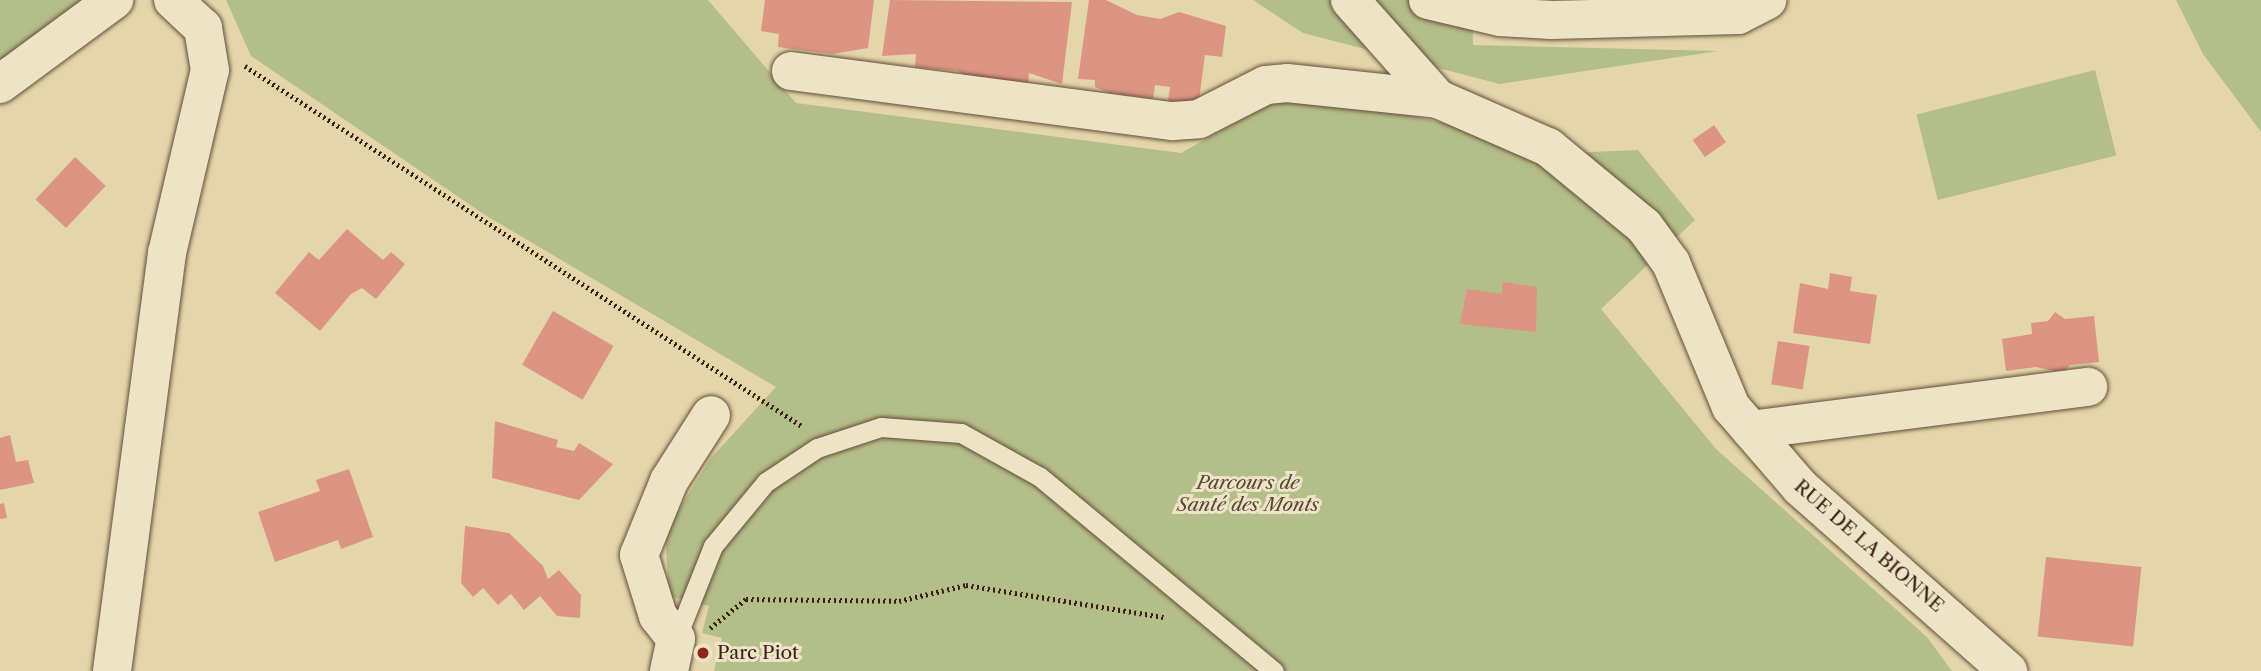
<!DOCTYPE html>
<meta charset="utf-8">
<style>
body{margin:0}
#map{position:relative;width:2261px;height:671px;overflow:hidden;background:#e4d6aa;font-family:"Libre Caslon Text",serif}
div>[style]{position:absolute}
.green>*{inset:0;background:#b4be89;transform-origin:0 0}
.building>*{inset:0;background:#dd9583;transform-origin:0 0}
.path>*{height:4.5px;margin-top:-2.25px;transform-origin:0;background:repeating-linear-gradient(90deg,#3a1f13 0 2px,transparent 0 5.5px)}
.roads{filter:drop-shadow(0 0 2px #644d39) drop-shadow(0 0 2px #644d39)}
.lane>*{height:19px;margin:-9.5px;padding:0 9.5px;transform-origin:9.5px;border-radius:9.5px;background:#ede4c8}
.street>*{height:38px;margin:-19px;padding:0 19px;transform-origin:19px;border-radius:19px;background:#ede4c8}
.dots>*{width:19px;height:19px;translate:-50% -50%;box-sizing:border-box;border:4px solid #ede4c8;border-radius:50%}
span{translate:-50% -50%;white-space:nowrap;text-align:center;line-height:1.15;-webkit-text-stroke:6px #ede4c8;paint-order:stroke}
.park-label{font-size:19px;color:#584730;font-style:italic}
.street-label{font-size:19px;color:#3a1f13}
.poi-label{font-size:19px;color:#3a1f13}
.left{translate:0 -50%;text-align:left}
</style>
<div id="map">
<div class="green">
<i style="clip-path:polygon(0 0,96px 0,0 66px)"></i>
<i style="clip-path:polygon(226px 0,708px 0,796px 103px,1181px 153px,1277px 99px,1400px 113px,1570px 153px,1638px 150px,1695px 220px,1601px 309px,1716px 449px,1927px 637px,1952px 671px,714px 671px,722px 638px,702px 633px,709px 606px,669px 596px,665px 532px,711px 458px,776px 387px,485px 215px,251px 56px)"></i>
<i style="clip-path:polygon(1253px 0,1472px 0,1473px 45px,1718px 51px,1500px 84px,1303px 33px)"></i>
<i style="clip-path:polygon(2176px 0,2261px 0,2261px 132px,2203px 54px)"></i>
<i style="left:2095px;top:70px;width:88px;height:184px;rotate:76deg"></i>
</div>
<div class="building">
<i style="clip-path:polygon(765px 0,874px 0,868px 48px,832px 54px,778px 47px,779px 34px,761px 31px)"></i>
<i style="clip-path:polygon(890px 0,1072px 2px,1062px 84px,1029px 73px,1028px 86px,970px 79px,958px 71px,915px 67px,916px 54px,882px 56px)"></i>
<i style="clip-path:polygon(1089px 0,1106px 0,1137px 15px,1160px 19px,1179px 12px,1226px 26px,1222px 57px,1205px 55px,1198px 108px,1168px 101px,1170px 87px,1155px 85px,1153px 99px,1110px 93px,1095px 87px,1095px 80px,1078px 79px)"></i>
<i style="left:1714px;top:125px;width:21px;height:26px;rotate:55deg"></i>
<i style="left:75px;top:157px;width:42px;height:58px;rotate:43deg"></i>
<i style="clip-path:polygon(347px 229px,383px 260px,391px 252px,405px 264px,376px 299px,362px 288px,351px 294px,320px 331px,275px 293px,309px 252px,319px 260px)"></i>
<i style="clip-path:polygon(1830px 273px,1852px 277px,1850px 291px,1877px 295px,1870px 344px,1793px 333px,1800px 283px,1828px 289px)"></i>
<i style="clip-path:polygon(1503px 282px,1537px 287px,1536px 332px,1460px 324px,1467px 289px,1502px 294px)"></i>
<i style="left:553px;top:311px;width:70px;height:62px;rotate:30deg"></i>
<i style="clip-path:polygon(2055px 312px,2065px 319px,2094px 316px,2099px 362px,2070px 365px,2063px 373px,2036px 367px,2006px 371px,2002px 339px,2032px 334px,2031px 323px,2048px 321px)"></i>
<i style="left:1778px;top:341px;width:32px;height:44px;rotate:9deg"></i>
<i style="clip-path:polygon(495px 421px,558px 440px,556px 447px,574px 451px,579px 443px,613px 464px,579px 500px,492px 478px)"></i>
<i style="clip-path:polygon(10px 435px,16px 462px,28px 460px,34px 483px,0 490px,0 438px)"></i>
<i style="clip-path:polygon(349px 469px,373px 537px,341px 549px,338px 540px,275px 562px,258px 512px,320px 491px,316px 480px)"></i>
<i style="clip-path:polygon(4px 503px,7px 518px,0 519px,0 504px)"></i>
<i style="clip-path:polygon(465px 526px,509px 533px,543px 566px,548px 579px,559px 570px,581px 595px,580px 618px,557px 616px,540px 596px,524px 610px,511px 594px,498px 605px,483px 588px,473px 597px,461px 583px)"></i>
<i style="left:2046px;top:557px;width:96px;height:80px;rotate:6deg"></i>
</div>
<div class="path">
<i style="left:245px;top:66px;width:663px;rotate:32.88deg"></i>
<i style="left:710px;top:628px;width:46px;rotate:-38.9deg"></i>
<i style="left:746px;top:599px;width:153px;rotate:0.7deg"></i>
<i style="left:899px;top:601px;width:69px;rotate:-13.4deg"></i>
<i style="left:966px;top:585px;width:200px;rotate:9.2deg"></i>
</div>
<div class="roads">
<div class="lane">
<i style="left:676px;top:639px;width:100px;rotate:-68.3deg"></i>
<i style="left:713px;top:546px;width:83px;rotate:-50.4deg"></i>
<i style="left:766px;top:482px;width:61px;rotate:-33.7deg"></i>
<i style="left:817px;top:448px;width:67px;rotate:-18.2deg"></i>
<i style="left:881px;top:427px;width:80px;rotate:4.3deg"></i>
<i style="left:961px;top:433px;width:90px;rotate:29.1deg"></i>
<i style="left:1040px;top:477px;width:304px;rotate:39.7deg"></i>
</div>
<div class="street">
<i style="left:1350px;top:0;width:132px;rotate:48.4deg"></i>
<i style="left:1438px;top:99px;width:120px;rotate:23.6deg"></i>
<i style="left:1548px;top:147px;width:124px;rotate:39.5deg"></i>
<i style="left:1644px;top:226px;width:46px;rotate:53.9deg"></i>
<i style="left:1671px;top:263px;width:156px;rotate:67.4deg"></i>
<i style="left:1731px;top:407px;width:106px;rotate:49.2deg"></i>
<i style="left:1800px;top:487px;width:278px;rotate:41.5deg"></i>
<i style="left:1428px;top:0;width:74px;rotate:13.3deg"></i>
<i style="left:1500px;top:17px;width:52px;rotate:3.3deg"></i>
<i style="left:1552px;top:20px;width:186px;rotate:-1.5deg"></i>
<i style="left:1738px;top:15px;width:33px;rotate:-27deg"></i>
<i style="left:791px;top:71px;width:385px;rotate:7.5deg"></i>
<i style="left:1173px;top:121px;width:26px;rotate:-4deg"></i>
<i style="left:1199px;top:119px;width:75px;rotate:-26.9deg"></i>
<i style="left:1266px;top:85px;width:21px;rotate:-5deg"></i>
<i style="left:1287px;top:83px;width:152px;rotate:6deg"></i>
<i style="left:0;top:84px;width:142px;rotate:-36.4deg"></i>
<i style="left:1751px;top:430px;width:340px;rotate:-7.3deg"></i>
<i style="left:112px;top:671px;width:422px;rotate:-82.5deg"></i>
<i style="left:167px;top:253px;width:188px;rotate:-76.8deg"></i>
<i style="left:210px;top:70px;width:43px;rotate:-99.5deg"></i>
<i style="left:203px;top:28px;width:41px;rotate:-137deg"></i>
<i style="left:669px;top:671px;width:33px;rotate:-78deg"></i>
<i style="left:676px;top:639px;width:29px;rotate:-128deg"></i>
<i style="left:658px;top:616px;width:64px;rotate:-107.3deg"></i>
<i style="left:639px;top:555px;width:80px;rotate:-67.9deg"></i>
<i style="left:669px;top:481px;width:78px;rotate:-57.5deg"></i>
</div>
</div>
<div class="dots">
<i style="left:703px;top:653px;background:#8f2418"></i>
</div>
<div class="park-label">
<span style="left:1248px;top:494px">Parcours de<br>Santé des Monts</span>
</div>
<div class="street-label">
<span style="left:1869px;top:546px;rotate:41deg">RUE DE LA BIONNE</span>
</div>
<div class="poi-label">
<span class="left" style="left:717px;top:653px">Parc Piot</span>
</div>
</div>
